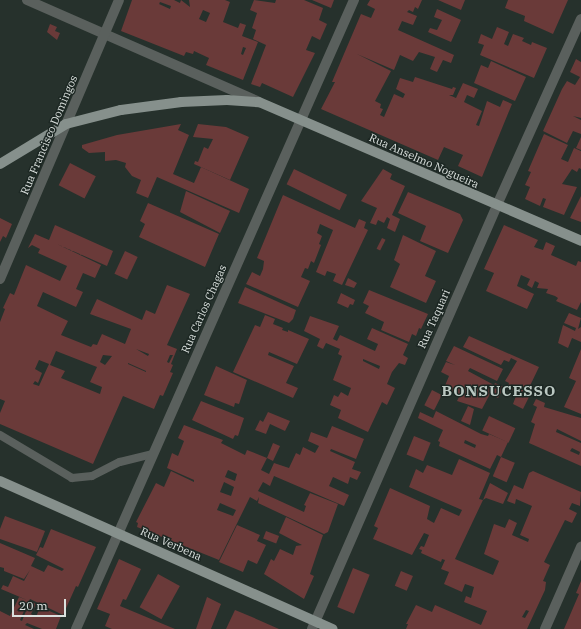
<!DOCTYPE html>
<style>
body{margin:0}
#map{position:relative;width:581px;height:629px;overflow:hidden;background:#26312c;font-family:"IBM Plex Serif",serif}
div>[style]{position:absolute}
.building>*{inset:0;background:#6a3a39;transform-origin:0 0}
.service>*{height:8px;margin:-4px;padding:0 4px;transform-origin:4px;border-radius:4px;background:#5a605d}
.minor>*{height:10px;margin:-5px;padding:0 5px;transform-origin:5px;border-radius:5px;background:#5a605d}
.tertiary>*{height:10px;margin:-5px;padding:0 5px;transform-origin:5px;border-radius:5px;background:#5a605d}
.primary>*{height:10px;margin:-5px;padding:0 5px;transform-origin:5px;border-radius:5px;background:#86908c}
span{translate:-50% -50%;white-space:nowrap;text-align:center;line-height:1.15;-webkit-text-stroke:3px #1c2723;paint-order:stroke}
.street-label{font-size:11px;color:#dbe1de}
.district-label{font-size:15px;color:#bbc8c2;font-weight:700;letter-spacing:1px}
.scale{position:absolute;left:12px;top:599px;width:54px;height:18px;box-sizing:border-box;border:2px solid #dbe1de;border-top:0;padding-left:5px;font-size:12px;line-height:14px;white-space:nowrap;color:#dbe1de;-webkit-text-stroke:3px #1c2723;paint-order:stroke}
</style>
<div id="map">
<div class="building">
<i style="clip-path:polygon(evenodd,132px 0,174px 0,180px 3px,181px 0,190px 7px,189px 0,225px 0,230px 2px,223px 22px,238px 28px,240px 23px,246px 25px,242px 36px,258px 42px,243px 80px,206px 65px,209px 58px,194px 51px,193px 54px,186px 52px,184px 56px,121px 31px,132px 0,160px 2px,171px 6px,170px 9px,159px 4px,160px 2px,132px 0,203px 10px,210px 13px,206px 22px,199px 19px,203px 10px,132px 0,243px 47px,246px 48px,243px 55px,241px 54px,243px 47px)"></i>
<i style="clip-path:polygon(254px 0,275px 3px,276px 0,304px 0,323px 8px,319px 20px,327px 24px,320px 40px,312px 36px,306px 50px,315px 53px,293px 97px,262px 83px,260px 87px,251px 84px,266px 45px,253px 39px,256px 30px,252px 28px,257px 13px,250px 10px)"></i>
<i style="clip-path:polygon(312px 0,334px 0,331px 8px)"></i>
<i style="clip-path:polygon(370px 0,422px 0,418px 9px,415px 7px,413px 12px,409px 10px,407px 12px,417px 16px,413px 25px,402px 21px,398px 30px,454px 55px,451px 63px,443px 60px,437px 72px,430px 69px,435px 57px,419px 52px,413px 61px,400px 55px,394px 70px,357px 54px,391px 71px,375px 101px,381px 104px,380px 108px,383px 109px,380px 115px,384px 117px,394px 94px,403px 98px,405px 94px,396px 89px,400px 78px,413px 82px,415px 77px,452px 89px,453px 87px,456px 88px,453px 95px,449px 95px,456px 98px,463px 83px,478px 89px,474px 98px,467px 95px,464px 102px,482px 111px,476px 125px,479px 126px,487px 101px,500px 107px,503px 100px,512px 104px,482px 177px,458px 166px,463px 155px,444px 147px,438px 160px,321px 109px,335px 82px,332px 82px,361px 14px,371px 18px,375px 9px,367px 5px)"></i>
<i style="clip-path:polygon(438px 0,465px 0,461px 10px)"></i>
<i style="clip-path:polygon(508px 0,568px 0,553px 34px,524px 21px,525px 16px,505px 8px)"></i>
<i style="clip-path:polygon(437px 9px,461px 20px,451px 42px,428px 32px,430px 28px,437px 30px,442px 20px,434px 17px)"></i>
<i style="clip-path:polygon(50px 24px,57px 27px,55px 31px,60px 33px,57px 40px,47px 32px)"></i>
<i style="clip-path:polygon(497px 27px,509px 32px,504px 44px,508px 46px,513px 34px,524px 38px,522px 41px,531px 45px,532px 42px,547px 48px,534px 78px,480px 55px,484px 45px,478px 43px,481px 34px,492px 39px)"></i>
<i style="clip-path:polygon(576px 59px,581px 62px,581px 118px,573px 116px,581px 120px,581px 134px,573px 131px,567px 143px,543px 131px,562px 89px,567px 81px,575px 85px,580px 77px,570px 72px)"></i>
<i style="clip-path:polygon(491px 61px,526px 77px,515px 101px,474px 83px,481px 65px,488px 68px)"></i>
<i style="clip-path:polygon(181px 124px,178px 130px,189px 135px,173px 174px,194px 183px,201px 167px,249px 189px,239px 213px,157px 177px,148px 198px,136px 193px,141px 180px,132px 176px,125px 167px,126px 163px,116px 160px,105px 161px,105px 152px,89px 153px,82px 148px,82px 145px,117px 135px)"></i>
<i style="clip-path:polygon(198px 124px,226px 127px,249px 137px,230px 180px,194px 164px,195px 161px,198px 162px,204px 147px,208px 149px,213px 139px,193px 137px)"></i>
<i style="clip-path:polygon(544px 134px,568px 145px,561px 159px,568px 162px,574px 148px,581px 151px,581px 169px,579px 168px,577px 172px,572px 169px,562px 184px,577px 187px,564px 215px,543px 207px,546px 199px,543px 198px,540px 206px,525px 199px,530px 187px,525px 185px,531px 172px,528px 171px)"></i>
<i style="clip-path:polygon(581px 137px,581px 150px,576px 148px)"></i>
<i style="left:70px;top:163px;width:29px;height:25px;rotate:27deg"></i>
<i style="left:294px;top:169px;width:59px;height:17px;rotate:26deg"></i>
<i style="clip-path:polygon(383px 169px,392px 174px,390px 179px,405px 186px,392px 215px,400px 219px,395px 232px,387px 228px,390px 219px,387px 217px,384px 223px,378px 220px,376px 225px,370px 223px,377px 208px,361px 201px)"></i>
<i style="clip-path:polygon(186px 191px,230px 211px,220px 233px,180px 212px)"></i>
<i style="clip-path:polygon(408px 192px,460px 214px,463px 220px,448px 253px,420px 241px,426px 226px,398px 213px)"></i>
<i style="clip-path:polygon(283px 195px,355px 228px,359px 219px,366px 222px,364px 228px,368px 230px,342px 285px,333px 281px,336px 274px,327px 271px,325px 276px,316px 272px,333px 230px,320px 224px,317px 233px,322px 236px,319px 244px,321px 245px,314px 263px,311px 261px,308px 269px,305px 268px,301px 277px,310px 281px,298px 307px,246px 284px,252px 272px,260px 276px,263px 269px,264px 261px,257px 258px)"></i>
<i style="clip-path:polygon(581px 196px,581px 222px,570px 218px)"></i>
<i style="clip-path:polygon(148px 203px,219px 234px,205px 267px,139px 237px,145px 224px,140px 221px)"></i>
<i style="clip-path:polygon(0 218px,12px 224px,6px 238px,3px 236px,0 242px)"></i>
<i style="clip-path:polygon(evenodd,55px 225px,113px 251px,107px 266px,57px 244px,101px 265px,95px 278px,83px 273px,76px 289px,83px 292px,76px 307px,43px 292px,37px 306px,68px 321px,61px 335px,91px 347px,93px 344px,97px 345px,102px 334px,125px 344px,131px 329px,90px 314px,97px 299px,142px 320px,146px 310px,155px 314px,167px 285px,190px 294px,167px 345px,177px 349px,171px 364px,173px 365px,170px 372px,173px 373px,163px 396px,160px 395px,154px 409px,123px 396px,93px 464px,0 424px,0 413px,5px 401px,0 399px,0 322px,5px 309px,3px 308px,10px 293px,14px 295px,26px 265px,60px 281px,67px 266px,38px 253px,40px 249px,32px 245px,28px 248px,35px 234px,49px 240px,55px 225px,136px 349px,149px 354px,148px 356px,136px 349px,55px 225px,56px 351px,97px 367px,90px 382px,102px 387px,100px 394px,61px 378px,65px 371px,50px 365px,56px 351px,55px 225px,103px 355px,112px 356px,105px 365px,100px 362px,103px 355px,55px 225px,170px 355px,173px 355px,169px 363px,167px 362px,170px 355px,55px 225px,39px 360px,49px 364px,39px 386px,33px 384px,35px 381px,38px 383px,42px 373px,35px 369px,39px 360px,55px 225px,128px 363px,146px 371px,146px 372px,128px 364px,128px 363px)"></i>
<i style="clip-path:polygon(504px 225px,538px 240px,534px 247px,543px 250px,546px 242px,555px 246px,551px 255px,576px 266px,578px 261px,581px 262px,581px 302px,577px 310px,556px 301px,558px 298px,555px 296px,546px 293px,548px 289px,537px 288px,539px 283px,535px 281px,532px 288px,527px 285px,530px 279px,521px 275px,517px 286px,534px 294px,527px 309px,486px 291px,494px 273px,484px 269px)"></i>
<i style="clip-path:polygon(403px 235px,436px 251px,425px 276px,436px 281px,426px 303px,390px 287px,400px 264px,394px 260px)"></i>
<i style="left:382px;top:238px;width:4px;height:12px;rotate:27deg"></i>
<i style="left:125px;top:251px;width:14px;height:25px;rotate:25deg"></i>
<i style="clip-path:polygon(348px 278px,357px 283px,354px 288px,345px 285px)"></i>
<i style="clip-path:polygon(245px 287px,296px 310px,293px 319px,289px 323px,238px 303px)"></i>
<i style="clip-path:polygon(369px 290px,428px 314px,421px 329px,419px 328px,416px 336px,412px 334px,409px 342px,381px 330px,384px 322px,365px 313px,369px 306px,363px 303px)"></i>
<i style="clip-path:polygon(341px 293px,355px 300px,353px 305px,350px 304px,348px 308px,337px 303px)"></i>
<i style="clip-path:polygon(569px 313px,581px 318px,578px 329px,581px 327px,581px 342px,572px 338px,568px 348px,558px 343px,563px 325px,575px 331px,576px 328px,564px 323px)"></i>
<i style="clip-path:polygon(265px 315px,275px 319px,273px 324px,283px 328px,282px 330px,288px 332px,288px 330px,309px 339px,297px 364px,269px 352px,268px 355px,294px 366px,286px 383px,298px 388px,293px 398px,233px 372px,255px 325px,260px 327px)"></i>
<i style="clip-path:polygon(evenodd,310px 316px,339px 326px,333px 339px,337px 341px,340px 335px,375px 351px,378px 344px,367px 339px,372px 328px,408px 344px,403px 355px,408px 358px,405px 365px,399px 363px,392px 372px,387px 384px,395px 388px,387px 405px,382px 402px,368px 432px,338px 418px,341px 410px,330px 405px,334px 395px,338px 397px,341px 392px,348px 396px,351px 388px,333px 380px,342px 356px,338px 354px,340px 349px,326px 343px,323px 349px,317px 346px,320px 339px,304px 331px,310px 316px,363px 359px,380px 366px,379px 369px,363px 361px,363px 359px)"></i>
<i style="clip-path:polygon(469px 336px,539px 367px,527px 392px,531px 393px,523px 409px,513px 404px,516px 396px,513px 395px,515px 391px,507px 388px,509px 383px,505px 381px,517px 361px,511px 358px,509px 362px,504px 360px,501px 365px,463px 347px)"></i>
<i style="clip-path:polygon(454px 346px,503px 369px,497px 381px,470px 368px,468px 371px,494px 385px,495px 383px,504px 387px,498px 398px,490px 394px,482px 409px,457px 401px,460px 395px,444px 388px,449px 376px,441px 372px,446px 362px,455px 365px,446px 361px)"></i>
<i style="clip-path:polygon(581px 349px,581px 414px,564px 407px,576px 381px,569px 378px)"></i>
<i style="clip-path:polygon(216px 366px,247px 380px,239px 404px,235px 403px,234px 407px,204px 395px)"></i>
<i style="left:432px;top:390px;width:11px;height:17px;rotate:27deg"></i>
<i style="clip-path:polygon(evenodd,536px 399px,545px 403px,544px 407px,581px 418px,581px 441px,557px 429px,556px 432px,581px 443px,581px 466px,529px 443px,535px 424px,531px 422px,537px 407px,533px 405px,536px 399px,572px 448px,580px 452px,579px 455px,570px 451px,572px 448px)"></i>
<i style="clip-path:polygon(201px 401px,244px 418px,238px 436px,235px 435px,233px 439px,192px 420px)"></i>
<i style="clip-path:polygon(468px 406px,474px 409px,470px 425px,461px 421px)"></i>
<i style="clip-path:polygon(evenodd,436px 411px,481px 434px,488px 436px,489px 434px,508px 442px,501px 457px,497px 455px,490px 469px,439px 446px,440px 442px,438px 441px,443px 430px,418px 418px,420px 412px,433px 418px,436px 411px,465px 440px,476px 445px,475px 448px,464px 443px,465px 440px)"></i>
<i style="clip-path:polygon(268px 412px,290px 421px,285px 431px,270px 424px,266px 434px,255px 430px,260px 420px,263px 422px)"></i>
<i style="left:489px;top:416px;width:29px;height:16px;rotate:25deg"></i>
<i style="clip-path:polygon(evenodd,184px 425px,223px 440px,221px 443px,245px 455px,247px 450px,267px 458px,261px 470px,269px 474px,274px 463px,289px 468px,296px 453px,300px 455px,303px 447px,315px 453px,319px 446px,308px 441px,311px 432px,327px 438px,332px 426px,364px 439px,356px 459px,331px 449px,330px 451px,355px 462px,352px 469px,361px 472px,357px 480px,350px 477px,348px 484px,333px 477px,329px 486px,349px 495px,344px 506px,274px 476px,270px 486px,263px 482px,258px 491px,304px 512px,306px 506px,304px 505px,310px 493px,338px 504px,328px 532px,324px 534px,258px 503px,259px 497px,257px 501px,250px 497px,219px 560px,137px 527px,138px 523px,136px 522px,156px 483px,164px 487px,171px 471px,194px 482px,194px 480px,167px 468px,172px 453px,178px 456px,184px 441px,178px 438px,184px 425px,228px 470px,237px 474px,235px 481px,225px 477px,228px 470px,184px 425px,224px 482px,234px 487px,231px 496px,220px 492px,224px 482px,184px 425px,220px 503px,236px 510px,233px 516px,217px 510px,220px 503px)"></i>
<i style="left:414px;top:436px;width:18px;height:20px;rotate:22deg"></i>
<i style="clip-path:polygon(273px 443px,280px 446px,273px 461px,267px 458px)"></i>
<i style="left:501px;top:457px;width:15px;height:21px;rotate:23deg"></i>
<i style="clip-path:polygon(evenodd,459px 459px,490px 473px,479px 499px,483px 500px,455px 559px,493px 575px,499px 561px,484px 554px,494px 524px,505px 528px,509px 519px,517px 523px,512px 535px,528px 542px,529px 539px,520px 535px,532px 506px,516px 499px,515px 504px,507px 501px,514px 485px,523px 489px,529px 473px,533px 471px,581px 492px,580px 506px,572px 503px,569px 509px,577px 513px,572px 523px,565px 520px,544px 562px,550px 565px,543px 581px,546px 582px,545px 590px,527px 629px,406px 629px,408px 624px,406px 624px,416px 605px,432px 612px,435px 605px,481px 625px,487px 611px,464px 602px,466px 596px,471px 598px,474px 587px,465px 584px,462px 592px,444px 584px,449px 572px,441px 569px,445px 560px,442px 559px,441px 562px,421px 553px,422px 550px,419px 549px,421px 546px,424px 547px,429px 535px,424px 533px,412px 555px,373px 539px,378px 528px,374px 526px,390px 488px,430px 506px,427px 519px,434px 523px,441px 508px,459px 516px,462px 510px,409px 487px,416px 469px,423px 473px,427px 465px,452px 475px,459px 459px,526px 610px,529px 611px,525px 618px,522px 617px,526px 610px)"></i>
<i style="clip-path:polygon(490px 483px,508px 493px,503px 504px,486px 498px,483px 500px)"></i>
<i style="clip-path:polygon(5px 516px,45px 531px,37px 552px,0 539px,0 529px)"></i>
<i style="clip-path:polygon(286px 517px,323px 535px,310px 574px,314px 576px,304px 599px,264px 574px,271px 559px,274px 561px,280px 549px,293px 555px,296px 546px,302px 545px,279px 533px)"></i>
<i style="clip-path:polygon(237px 525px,260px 535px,257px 541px,266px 545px,257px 564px,248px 560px,243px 572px,219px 562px)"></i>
<i style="clip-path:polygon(evenodd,51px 529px,96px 547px,78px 587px,76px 586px,63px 615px,30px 599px,29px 601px,36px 604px,31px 614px,36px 617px,40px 607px,61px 616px,56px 629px,42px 629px,27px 623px,25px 625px,34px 629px,0 629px,0 611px,10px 616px,19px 597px,27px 600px,1px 589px,3px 585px,8px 587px,13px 576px,24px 581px,30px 570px,24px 579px,4px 571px,4px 568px,0 567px,0 543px,35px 558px,31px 566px,44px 572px,48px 565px,62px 571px,64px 569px,36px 555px,40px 547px,43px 548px,51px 529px,24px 611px,26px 611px,22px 621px,20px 620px,24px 611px)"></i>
<i style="left:266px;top:531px;width:14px;height:8px;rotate:21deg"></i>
<i style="clip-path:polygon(119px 559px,141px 569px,126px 600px,123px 599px,120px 606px,175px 629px,112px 629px,105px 626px,110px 614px,97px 609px)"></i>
<i style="left:353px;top:568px;width:18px;height:42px;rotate:22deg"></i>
<i style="left:401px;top:571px;width:13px;height:16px;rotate:23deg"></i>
<i style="left:158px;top:574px;width:25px;height:38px;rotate:29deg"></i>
<i style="clip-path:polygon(581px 581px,581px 629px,564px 629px,579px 594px,576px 593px)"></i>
<i style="clip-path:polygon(207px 597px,221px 604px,211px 629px,196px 629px)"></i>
<i style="clip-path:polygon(235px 610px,252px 617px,279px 629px,226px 629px)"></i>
</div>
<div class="service">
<i style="left:0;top:435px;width:84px;rotate:30.8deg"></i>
<i style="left:72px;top:478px;width:20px;rotate:-6deg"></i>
<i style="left:92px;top:476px;width:31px;rotate:-27deg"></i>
<i style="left:120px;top:462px;width:34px;rotate:-14deg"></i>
</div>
<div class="minor">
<i style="left:27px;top:0;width:251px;rotate:23.7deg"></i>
<i style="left:0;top:279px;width:303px;rotate:-66.9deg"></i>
<i style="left:76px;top:629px;width:688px;rotate:-66.16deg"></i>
<i style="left:312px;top:629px;width:463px;rotate:-66.4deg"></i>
<i style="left:497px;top:205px;width:204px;rotate:-65.7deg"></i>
</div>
<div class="tertiary">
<i style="left:545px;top:629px;width:90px;rotate:-66.3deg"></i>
</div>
<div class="primary">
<i style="left:0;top:164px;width:77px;rotate:-31.2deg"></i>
<i style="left:66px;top:124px;width:57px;rotate:-14.3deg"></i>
<i style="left:121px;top:110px;width:61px;rotate:-7.6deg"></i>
<i style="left:181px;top:102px;width:46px;rotate:-2.5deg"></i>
<i style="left:227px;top:100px;width:32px;rotate:4deg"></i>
<i style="left:259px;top:102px;width:351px;rotate:23.3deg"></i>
<i style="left:0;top:481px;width:364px;rotate:24deg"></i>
</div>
<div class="street-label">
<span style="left:49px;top:135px;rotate:-67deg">Rua Francisco Domingos</span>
<span style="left:424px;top:161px;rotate:24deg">Rua Anselmo Nogueira</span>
<span style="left:204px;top:309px;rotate:-66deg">Rua Carlos Chagas</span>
<span style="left:434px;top:319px;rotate:-66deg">Rua Taquari</span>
<span style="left:171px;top:544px;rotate:24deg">Rua Verbena</span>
</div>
<div class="district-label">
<span style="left:499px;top:391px">BONSUCESSO</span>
</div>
<div class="scale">20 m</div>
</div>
